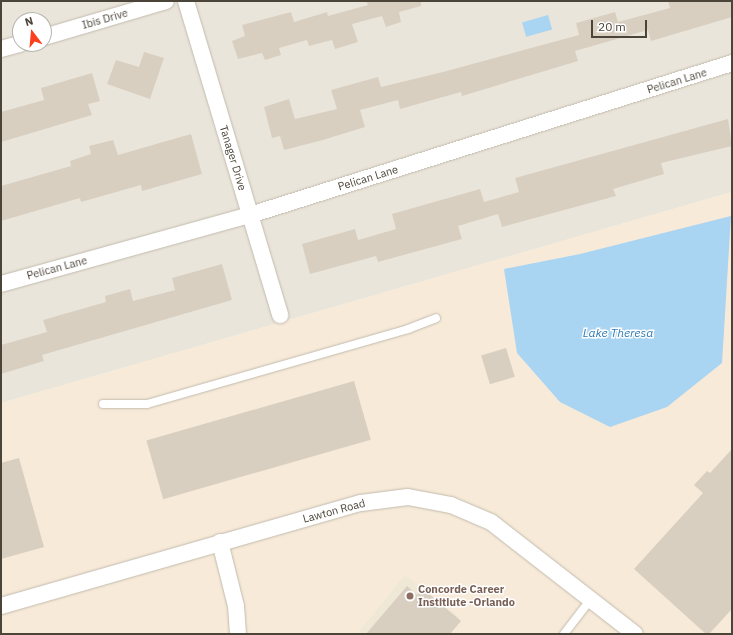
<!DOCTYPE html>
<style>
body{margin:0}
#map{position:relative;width:733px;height:635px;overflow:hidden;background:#f6f3ec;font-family:"IBM Plex Sans",sans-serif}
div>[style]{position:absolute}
.residential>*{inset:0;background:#eae5da}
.commercial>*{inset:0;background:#f7ead8}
.education>*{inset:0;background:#efe8d6}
.water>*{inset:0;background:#a9d4f2;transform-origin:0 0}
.building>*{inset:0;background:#d8cfc1;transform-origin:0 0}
.roads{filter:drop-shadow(0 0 1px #c2bbae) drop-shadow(0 0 1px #c2bbae)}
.lane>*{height:8px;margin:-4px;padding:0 4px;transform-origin:4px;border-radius:4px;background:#fff}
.street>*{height:16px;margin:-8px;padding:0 8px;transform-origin:8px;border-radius:8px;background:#fff}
.dots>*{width:11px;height:11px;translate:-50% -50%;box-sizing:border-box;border:2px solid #fff;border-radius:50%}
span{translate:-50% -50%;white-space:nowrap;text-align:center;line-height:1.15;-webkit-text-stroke:3px #fff;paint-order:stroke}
.street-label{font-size:11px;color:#4b4439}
.education-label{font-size:11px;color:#785e54;font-weight:700}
.left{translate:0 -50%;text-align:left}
.water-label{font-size:12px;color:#2e7ab2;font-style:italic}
.frame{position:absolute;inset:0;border:2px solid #4b4439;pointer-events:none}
.north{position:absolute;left:12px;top:12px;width:40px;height:40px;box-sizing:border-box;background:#fff;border:1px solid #b7b4b0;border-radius:50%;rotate:344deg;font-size:11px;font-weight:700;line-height:16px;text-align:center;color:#4b4439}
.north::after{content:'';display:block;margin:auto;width:14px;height:18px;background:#fc3f1d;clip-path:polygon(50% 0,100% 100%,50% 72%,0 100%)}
.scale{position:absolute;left:591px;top:20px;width:56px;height:18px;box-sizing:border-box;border:2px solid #4b4439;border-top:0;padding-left:5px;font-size:12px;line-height:14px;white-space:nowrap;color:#4b4439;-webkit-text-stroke:3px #fff;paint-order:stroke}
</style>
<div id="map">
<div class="residential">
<i style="clip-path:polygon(evenodd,1px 1px,732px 1px,732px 192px,1px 403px,1px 1px,20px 20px,44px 20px,44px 44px,20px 44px,20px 20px)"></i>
</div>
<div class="commercial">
<i style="clip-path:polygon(732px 192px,732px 634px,1px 634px,1px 403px)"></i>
</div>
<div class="education">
<i style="clip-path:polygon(405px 575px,459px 617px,446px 634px,357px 634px)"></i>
</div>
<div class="water">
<i style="left:548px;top:15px;width:15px;height:27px;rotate:74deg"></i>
<i style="clip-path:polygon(731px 216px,722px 363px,667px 407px,610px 427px,560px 402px,517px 353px,504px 269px,580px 254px)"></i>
</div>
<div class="building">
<i style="clip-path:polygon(366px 1px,421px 1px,421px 6px,399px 12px,401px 22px,386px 27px,382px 16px,352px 24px,358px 42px,335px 49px,332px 40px,309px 46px,307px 40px,279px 48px,281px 55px,265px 60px,262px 53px,238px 59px,232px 41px,245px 36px,242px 25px,291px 12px,294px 22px,327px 12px,328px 16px,368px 5px)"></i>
<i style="clip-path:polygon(668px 1px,732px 1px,732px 17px,651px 41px,648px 30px,575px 51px,578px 61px,462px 96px,461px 92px,400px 109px,398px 100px,360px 110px,365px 127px,323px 140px,284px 150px,280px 136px,272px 138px,264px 107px,289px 99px,295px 119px,337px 109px,331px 90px,378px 77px,381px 87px,443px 72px,579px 35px,576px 23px,615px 12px,618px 22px,670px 8px)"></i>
<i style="clip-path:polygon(144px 52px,164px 58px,150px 99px,107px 84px,116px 60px,139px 67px)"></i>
<i style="clip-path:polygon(92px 73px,100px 101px,88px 104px,92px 115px,1px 142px,1px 112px,44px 100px,41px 88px)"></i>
<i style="clip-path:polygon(728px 119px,732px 146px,661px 163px,664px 174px,613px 189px,616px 196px,502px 227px,498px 214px,458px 226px,462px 239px,378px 262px,376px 256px,310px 274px,302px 244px,355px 229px,358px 240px,396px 229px,392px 214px,480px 189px,484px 202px,519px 192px,515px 178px)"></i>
<i style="clip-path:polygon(191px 134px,202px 174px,142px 191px,141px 185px,81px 202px,80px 198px,1px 221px,1px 186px,71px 166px,70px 161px,91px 154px,89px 146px,113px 140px,118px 155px)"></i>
<i style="clip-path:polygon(222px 264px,232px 300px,42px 355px,44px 361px,1px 374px,1px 345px,47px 332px,43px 320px,106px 302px,105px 296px,130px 289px,133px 301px,175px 290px,172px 278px)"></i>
<i style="left:506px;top:348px;width:30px;height:26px;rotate:73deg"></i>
<i style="left:354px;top:381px;width:61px;height:216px;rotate:74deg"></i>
<i style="clip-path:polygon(732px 449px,732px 609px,709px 634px,706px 634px,634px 569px,703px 493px,694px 485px,707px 471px,710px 473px)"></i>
<i style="clip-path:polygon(19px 458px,44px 547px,1px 559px,1px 463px)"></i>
<i style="clip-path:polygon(407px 586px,417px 595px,422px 588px,461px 621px,450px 634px,366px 634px)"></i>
</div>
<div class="roads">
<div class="lane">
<i style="left:103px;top:404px;width:44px"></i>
<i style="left:147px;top:404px;width:272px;rotate:-16deg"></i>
<i style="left:408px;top:329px;width:30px;rotate:-21deg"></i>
<i style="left:564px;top:634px;width:44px;rotate:-52.4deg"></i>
</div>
<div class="street">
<i style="left:186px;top:1px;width:328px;rotate:73.3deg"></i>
<i style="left:44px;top:37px;width:127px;rotate:-16.4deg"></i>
<i style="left:1px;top:49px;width:20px;rotate:-15deg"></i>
<i style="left:1px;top:284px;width:258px;rotate:-15.5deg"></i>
<i style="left:250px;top:215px;width:505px;rotate:-17.5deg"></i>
<i style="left:220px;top:542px;width:66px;rotate:76deg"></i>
<i style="left:236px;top:606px;width:28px;rotate:86deg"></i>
<i style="left:1px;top:606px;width:374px;rotate:-16deg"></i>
<i style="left:361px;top:503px;width:47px;rotate:-7.3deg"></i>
<i style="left:408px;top:497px;width:44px;rotate:10.5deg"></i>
<i style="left:451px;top:505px;width:43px;rotate:23deg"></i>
<i style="left:491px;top:522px;width:182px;rotate:37.9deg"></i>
</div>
</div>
<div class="dots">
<i style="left:410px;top:596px;background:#8d6e63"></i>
</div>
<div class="street-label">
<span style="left:105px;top:19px;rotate:-16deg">Ibis Drive</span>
<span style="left:677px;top:81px;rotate:-17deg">Pelican Lane</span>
<span style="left:233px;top:158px;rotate:73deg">Tanager Drive</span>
<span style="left:368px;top:178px;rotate:-17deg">Pelican Lane</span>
<span style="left:57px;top:268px;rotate:-15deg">Pelican Lane</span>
<span style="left:334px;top:511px;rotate:-15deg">Lawton Road</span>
</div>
<div class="education-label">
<span class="left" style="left:418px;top:596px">Concorde Career<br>Institiute -Orlando</span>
</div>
<div class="water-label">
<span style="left:618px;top:333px">Lake Theresa</span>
</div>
<div class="frame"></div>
<div class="north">N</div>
<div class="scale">20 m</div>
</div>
